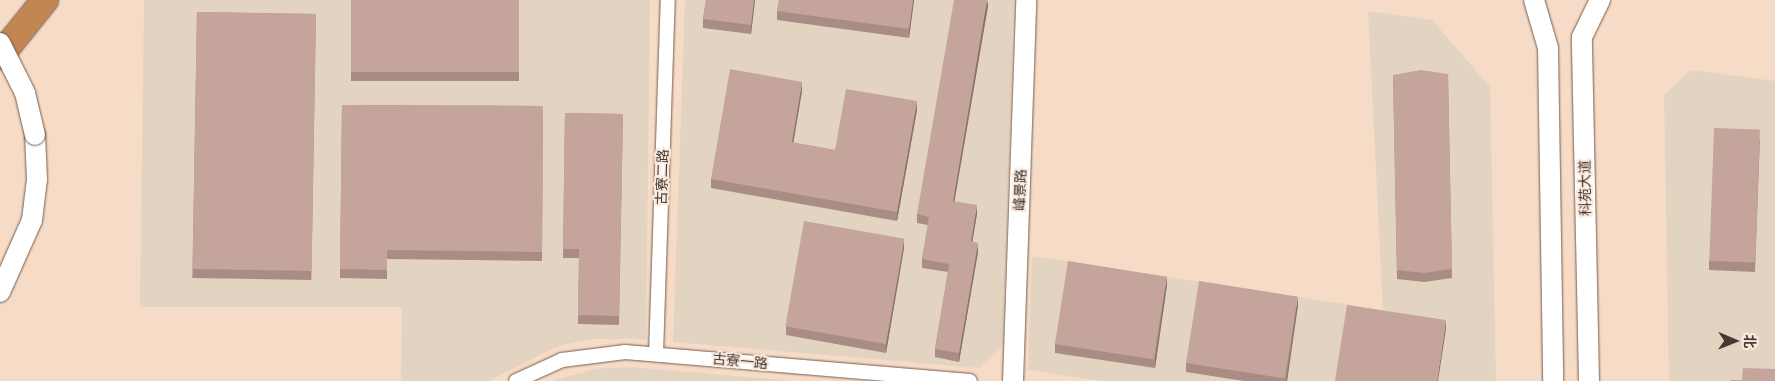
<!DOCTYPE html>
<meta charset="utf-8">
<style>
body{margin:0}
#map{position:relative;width:1775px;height:381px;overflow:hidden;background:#f6dbc7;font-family:Cabin,"Noto Sans SC",sans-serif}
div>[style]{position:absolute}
.industrial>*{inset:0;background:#e3d4c2}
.roads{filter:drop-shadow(0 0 1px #755d4c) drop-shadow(0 0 1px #755d4c)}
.street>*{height:14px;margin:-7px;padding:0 7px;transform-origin:7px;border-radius:7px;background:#fff}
.secondary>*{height:20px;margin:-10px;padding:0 10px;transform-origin:10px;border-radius:10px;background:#fff}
.highway>*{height:26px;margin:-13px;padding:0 13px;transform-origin:13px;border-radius:13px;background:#c18652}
.bridges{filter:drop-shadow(0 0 1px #755d4c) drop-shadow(0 0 1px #755d4c)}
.secondary-bridge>*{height:20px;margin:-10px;padding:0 10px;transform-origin:10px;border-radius:10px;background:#fff}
.wall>*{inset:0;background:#a98d85;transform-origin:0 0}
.shaded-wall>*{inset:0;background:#89736c}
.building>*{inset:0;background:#c4a49b;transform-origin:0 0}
span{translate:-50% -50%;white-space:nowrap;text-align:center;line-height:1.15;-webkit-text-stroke:4px #fbeadf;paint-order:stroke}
.street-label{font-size:14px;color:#453a33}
.north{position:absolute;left:1710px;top:316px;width:50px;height:50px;-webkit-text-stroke:4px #fbeadf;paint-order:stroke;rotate:91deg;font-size:14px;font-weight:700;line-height:20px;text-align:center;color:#453a33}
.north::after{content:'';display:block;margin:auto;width:18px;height:22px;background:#453a33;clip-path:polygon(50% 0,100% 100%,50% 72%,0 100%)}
</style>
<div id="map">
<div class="industrial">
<i style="clip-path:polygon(144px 0,650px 0,646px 339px,591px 339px,558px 346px,488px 381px,401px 381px,402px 307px,140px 307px)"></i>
<i style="clip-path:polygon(685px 0,1014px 0,1003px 344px,979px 368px,673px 342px)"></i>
<i style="clip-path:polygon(1368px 11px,1432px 20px,1490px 87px,1496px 381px,1101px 381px,1028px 370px,1032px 256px,1383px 310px)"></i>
<i style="clip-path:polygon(1691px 70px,1775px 81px,1775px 381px,1669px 381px,1664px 95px)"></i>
<i style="clip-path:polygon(625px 367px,655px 369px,794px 381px,550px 381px,595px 369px)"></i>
</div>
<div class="roads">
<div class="street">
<i style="left:656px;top:354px;width:354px;rotate:-88.1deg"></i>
<i style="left:516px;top:381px;width:51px;rotate:-24.5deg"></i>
<i style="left:562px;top:360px;width:64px;rotate:-7.2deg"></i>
<i style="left:625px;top:352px;width:346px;rotate:4.8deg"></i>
</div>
<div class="secondary">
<i style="left:1534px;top:0;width:50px;rotate:73.7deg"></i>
<i style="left:1548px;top:48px;width:333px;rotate:89.1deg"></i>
<i style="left:0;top:292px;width:79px;rotate:-66deg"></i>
<i style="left:32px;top:220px;width:41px;rotate:-83deg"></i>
<i style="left:37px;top:179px;width:44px;rotate:-92.6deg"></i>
<i style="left:1013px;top:381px;width:381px;rotate:-88deg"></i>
<i style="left:1589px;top:381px;width:344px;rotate:-91.2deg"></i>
<i style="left:1582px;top:37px;width:41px;rotate:-64.1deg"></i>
</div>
<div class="highway">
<i style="left:0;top:56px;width:72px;rotate:-51.2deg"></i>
</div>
</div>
<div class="bridges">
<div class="secondary-bridge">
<i style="left:0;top:43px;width:56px;rotate:63.4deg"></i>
<i style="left:25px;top:93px;width:43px;rotate:76.6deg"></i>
</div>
</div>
<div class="wall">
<i style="left:351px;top:0;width:168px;height:81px"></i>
<i style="clip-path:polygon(706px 0,755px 0,751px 34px,703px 28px,703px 19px)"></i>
<i style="clip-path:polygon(779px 0,914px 0,909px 38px,777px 20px,777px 11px)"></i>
<i style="clip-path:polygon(988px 0,988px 6px,954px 201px,977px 214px,972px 242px,978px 252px,959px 362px,935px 357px,935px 349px,948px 272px,922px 268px,922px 259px,928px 225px,917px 223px,917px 214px)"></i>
<i style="left:197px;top:12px;width:119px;height:266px;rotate:1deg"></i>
<i style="clip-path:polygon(1448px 74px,1452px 278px,1424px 282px,1397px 279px,1393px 75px)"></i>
<i style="clip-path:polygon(802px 91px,793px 143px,835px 150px,917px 110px,897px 221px,711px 188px,711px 179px)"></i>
<i style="clip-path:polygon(342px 105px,543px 106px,542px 261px,387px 259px,387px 279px,340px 278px)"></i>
<i style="clip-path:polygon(565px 113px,623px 114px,619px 325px,578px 324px,579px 258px,563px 258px)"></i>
<i style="clip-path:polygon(1760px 139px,1755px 272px,1709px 270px,1709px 261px)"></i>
<i style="clip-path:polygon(904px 248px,886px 353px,786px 335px,786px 326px)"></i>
<i style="clip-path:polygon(1167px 285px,1155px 368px,1055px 353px,1055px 344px)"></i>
<i style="clip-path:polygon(1298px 305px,1287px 381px,1244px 381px,1186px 372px,1186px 363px)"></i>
</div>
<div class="shaded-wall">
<i style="clip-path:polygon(754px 0,755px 0,751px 34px,751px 25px)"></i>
<i style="clip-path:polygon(913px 0,914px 0,909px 38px,909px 29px)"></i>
<i style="clip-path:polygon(987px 0,988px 6px,953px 210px,953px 201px)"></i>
<i style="clip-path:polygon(802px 82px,802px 91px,792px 151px,792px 142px)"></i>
<i style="clip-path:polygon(917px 101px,917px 110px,897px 221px,897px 212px)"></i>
<i style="clip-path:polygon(977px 205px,977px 214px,971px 250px,971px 241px)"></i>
<i style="clip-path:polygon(904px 239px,904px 248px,886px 353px,886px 344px)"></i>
<i style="clip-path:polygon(978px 243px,978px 252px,959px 362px,959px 353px)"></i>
<i style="clip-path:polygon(1167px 276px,1167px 285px,1155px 368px,1155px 359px)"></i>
<i style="clip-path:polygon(1298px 296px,1298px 305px,1287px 381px,1286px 381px)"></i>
<i style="clip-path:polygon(1446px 320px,1446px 329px,1438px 381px,1437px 381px)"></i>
</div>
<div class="building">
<i style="left:351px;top:0;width:168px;height:72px"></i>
<i style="clip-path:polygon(706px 0,754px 0,751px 25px,703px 19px)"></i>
<i style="clip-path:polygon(779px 0,913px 0,909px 29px,777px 11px)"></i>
<i style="clip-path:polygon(954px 0,987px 0,953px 201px,977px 205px,971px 241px,978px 243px,959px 353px,935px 349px,949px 264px,922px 259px,929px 217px,917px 214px)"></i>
<i style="left:197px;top:12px;width:119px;height:257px;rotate:1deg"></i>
<i style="clip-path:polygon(730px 69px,802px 82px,792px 142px,835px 150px,846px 89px,917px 101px,897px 212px,711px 179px)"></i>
<i style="clip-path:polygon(1421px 70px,1448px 74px,1452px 269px,1424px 273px,1397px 270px,1393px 75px)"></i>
<i style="clip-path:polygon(342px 105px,543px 106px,542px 252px,387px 250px,387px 270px,340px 269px)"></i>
<i style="clip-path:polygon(565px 113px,623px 114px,619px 316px,578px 315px,579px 249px,563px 249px)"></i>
<i style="left:1714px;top:128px;width:46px;height:133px;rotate:2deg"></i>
<i style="left:804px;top:221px;width:102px;height:107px;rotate:10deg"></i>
<i style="left:1068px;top:261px;width:100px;height:84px;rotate:9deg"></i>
<i style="left:1199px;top:281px;width:100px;height:83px;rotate:9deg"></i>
<i style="clip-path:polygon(1347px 305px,1446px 320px,1437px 381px,1335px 381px)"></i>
<i style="clip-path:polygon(1743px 368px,1775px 369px,1775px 381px,1731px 381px,1731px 380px,1742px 380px)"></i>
</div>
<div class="street-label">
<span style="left:662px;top:177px;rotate:-88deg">古寮二路</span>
<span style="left:1585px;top:188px;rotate:-91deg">科苑大道</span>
<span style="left:1020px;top:190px;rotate:-88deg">峰景路</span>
<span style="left:740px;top:361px;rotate:5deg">古寮一路</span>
</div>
<div class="north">北</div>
</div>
